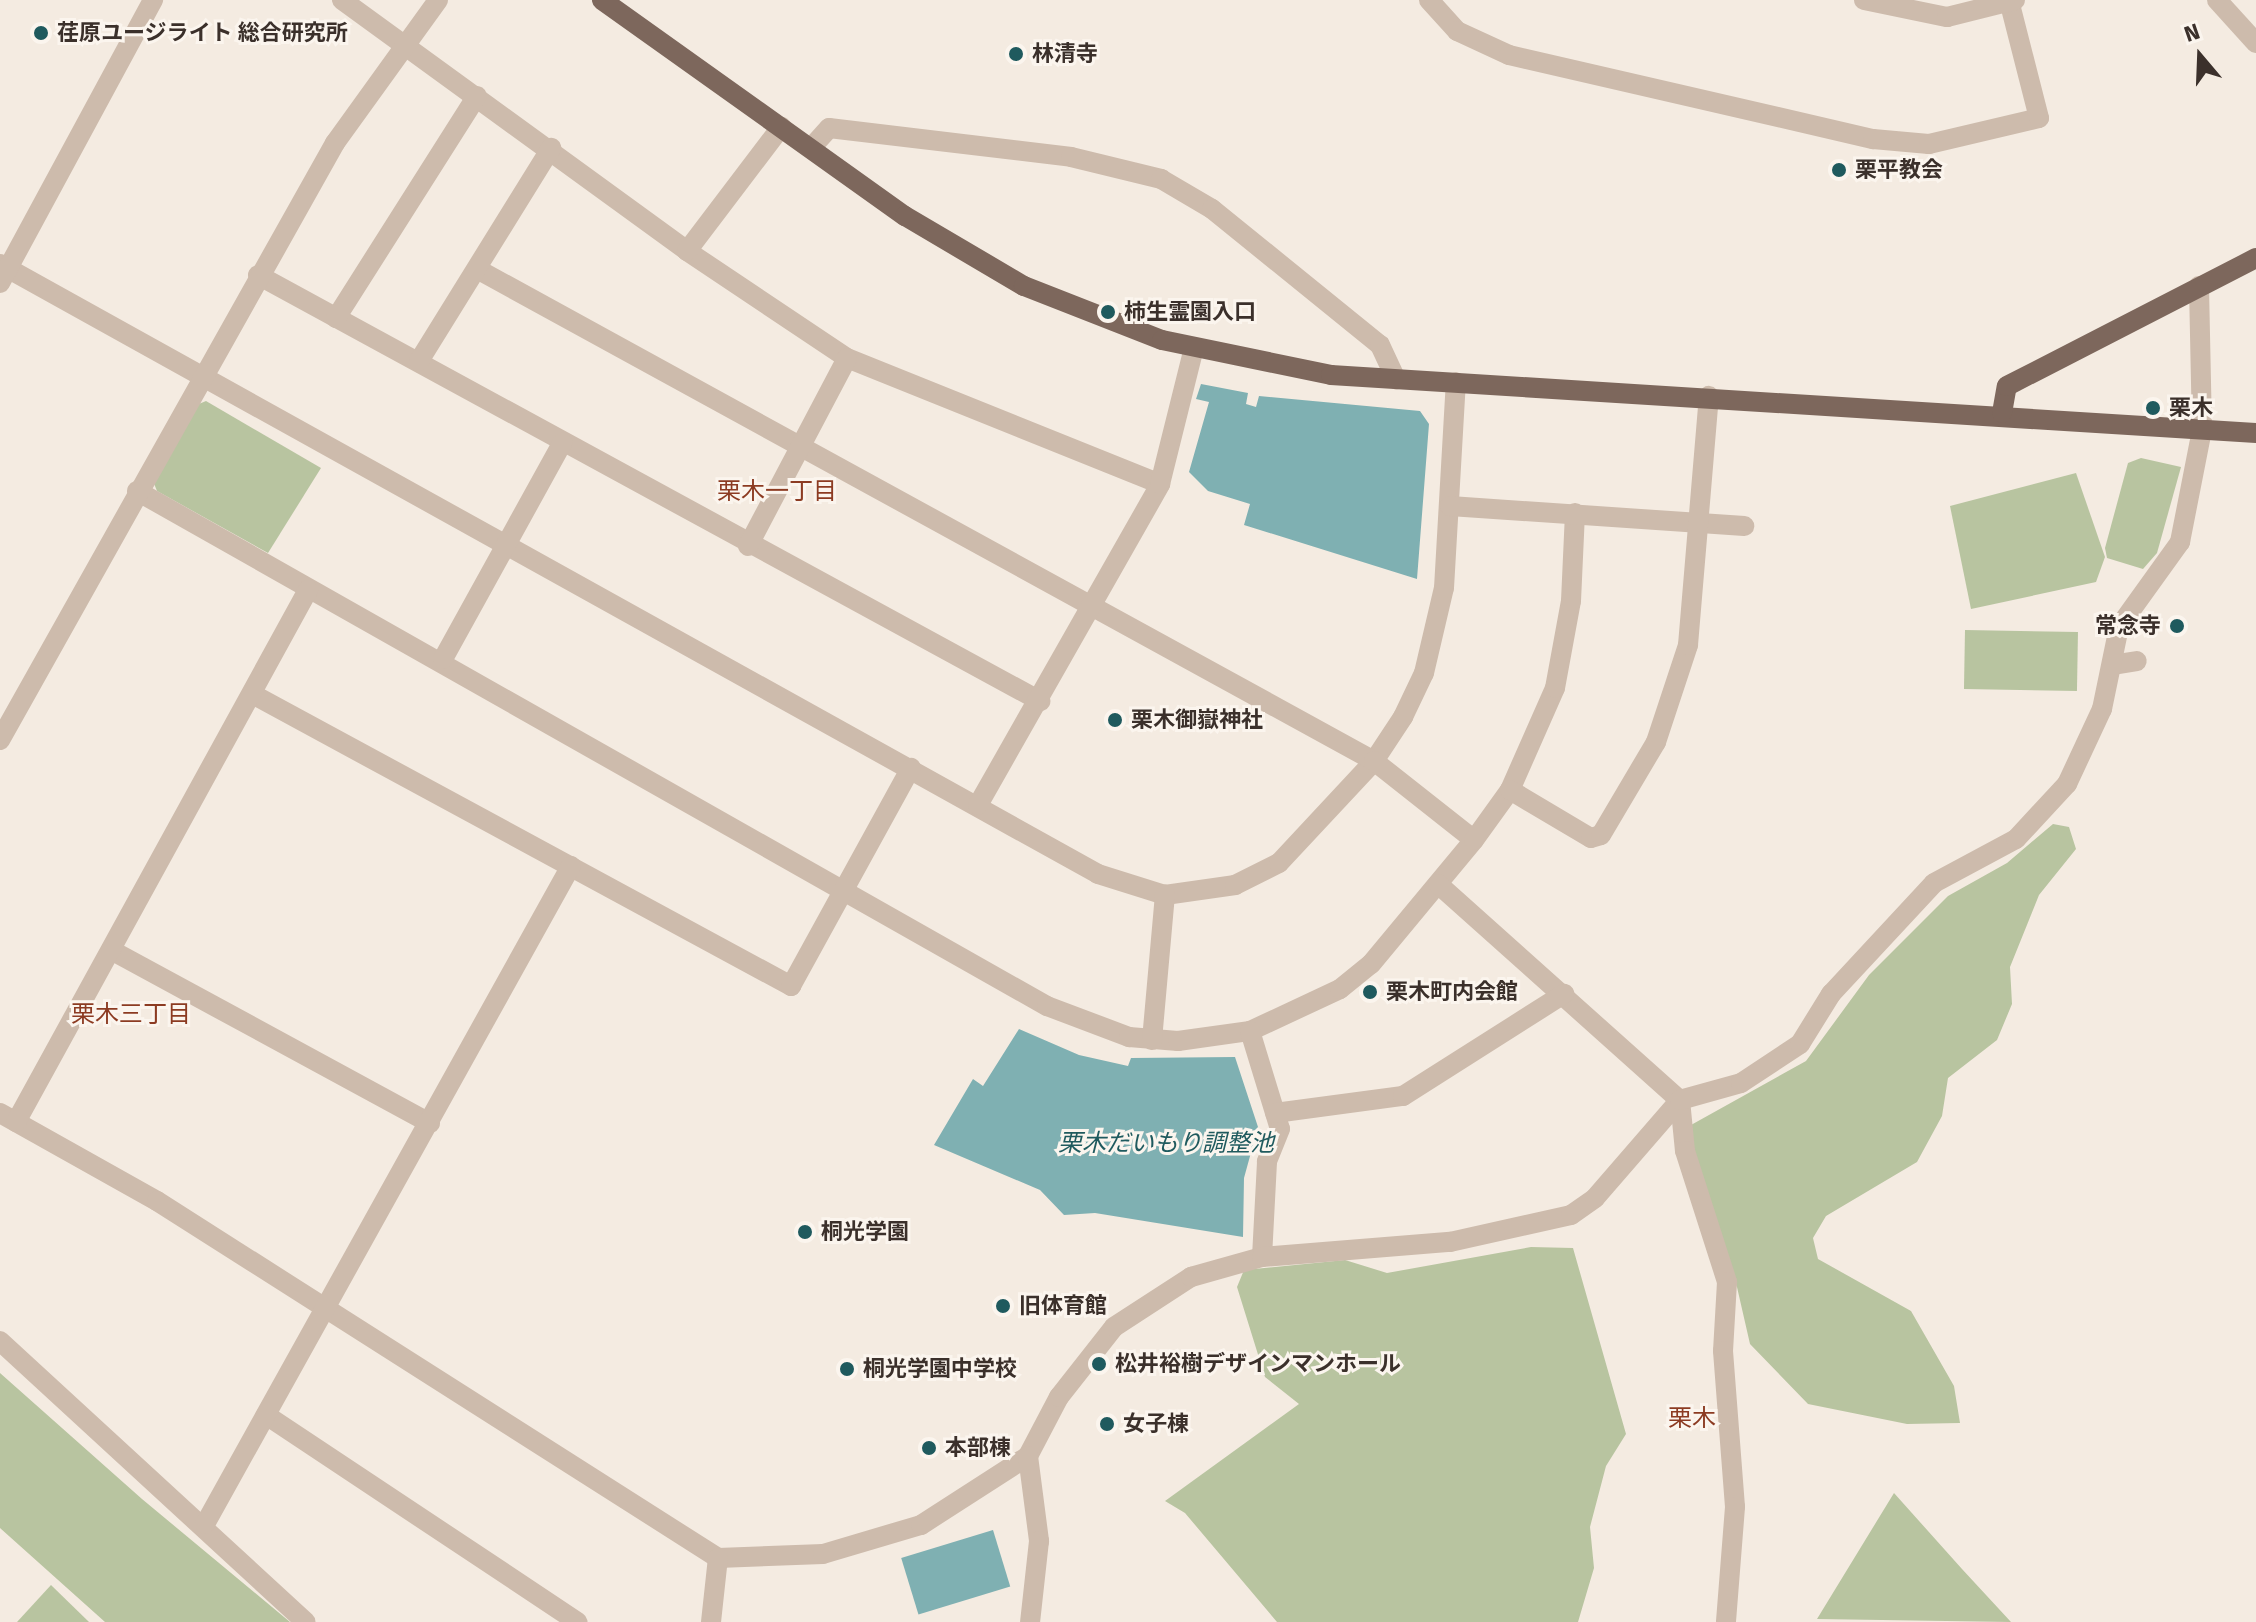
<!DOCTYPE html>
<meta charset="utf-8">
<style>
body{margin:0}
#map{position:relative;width:2256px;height:1622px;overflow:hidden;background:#f4ebe1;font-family:"Fira Sans","Noto Sans JP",sans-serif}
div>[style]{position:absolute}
.green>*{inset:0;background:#b8c4a0;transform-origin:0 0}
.water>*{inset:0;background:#7fb0b2;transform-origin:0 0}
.minor>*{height:20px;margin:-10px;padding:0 10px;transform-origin:10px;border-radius:10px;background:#cdbbac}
.major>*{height:20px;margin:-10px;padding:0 10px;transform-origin:10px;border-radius:10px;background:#7d675c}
.dots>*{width:22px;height:22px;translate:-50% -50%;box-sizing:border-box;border:4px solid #fbf5ee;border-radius:50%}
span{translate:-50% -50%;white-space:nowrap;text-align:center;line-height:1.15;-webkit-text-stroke:6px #fbf5ee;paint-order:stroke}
.poi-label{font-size:22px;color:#3b302b;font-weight:700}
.left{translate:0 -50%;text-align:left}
.right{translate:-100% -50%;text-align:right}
.neighbourhood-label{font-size:24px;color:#8c3b22}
.water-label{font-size:24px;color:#1f5a5e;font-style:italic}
.north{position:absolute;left:2160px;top:16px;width:80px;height:80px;-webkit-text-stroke:6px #fbf5ee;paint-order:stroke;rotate:341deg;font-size:22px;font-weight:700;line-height:32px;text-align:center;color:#3b302b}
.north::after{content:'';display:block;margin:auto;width:28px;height:36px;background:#3b302b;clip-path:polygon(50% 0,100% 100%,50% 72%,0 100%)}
</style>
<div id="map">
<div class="green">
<i style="clip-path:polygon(206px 401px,321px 468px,268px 553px,157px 491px,153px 481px,194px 406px)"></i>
<i style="clip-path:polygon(2141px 458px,2181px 467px,2157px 553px,2143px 569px,2107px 558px,2105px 548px,2128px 463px)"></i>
<i style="clip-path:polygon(2076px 473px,2105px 557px,2096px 582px,1971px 609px,1950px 506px)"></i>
<i style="left:1965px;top:630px;width:113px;height:59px;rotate:1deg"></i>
<i style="clip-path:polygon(2053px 824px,2069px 827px,2076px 849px,2039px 895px,2010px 967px,2012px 1004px,1997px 1040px,1948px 1078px,1942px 1116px,1917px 1162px,1826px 1216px,1813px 1238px,1818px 1259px,1911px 1311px,1954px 1386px,1960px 1423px,1907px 1424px,1808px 1404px,1750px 1344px,1734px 1274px,1696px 1166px,1691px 1125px,1806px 1061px,1869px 975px,1948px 896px,2007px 863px)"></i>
<i style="clip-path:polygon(1531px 1247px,1573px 1248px,1626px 1434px,1606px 1466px,1590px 1527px,1594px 1568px,1578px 1622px,1277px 1622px,1185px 1513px,1165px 1501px,1299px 1404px,1265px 1377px,1237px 1287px,1244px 1270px,1345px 1260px,1387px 1273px)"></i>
<i style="clip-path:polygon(0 1373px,142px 1499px,290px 1622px,105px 1622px,0 1528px)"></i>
<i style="clip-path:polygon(1894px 1493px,1962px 1569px,2011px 1622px,1817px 1619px)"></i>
<i style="clip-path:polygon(51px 1585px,89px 1622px,17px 1622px)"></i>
</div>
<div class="water">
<i style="clip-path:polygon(1201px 384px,1248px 393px,1246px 404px,1256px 407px,1259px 396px,1420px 411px,1429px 424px,1417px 579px,1244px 525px,1250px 504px,1208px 491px,1189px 472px,1209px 402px,1196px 399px)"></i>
<i style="clip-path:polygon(1019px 1029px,1079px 1055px,1128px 1066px,1131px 1058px,1235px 1057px,1258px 1127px,1244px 1178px,1243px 1237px,1095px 1213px,1064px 1215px,1040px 1190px,934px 1145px,973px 1079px,983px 1086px)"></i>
<i style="left:993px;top:1530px;width:59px;height:96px;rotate:73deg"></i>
</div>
<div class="minor">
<i style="left:342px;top:0;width:427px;rotate:36deg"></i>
<i style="left:687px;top:251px;width:192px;rotate:33.8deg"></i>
<i style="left:847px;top:358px;width:337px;rotate:21.9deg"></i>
<i style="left:1429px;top:0;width:42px;rotate:47.9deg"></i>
<i style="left:1457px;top:31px;width:57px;rotate:24.8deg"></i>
<i style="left:1509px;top:55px;width:374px;rotate:13deg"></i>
<i style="left:1873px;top:139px;width:56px;rotate:5.1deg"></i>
<i style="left:1929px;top:144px;width:113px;rotate:-13.3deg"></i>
<i style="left:2039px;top:118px;width:118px;rotate:-104.3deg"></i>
<i style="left:1864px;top:0;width:85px;rotate:11.6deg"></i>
<i style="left:1947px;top:17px;width:70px;rotate:-14deg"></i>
<i style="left:2217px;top:0;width:58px;rotate:47.8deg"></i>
<i style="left:811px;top:148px;width:27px;rotate:-48deg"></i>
<i style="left:829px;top:128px;width:244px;rotate:6.8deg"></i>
<i style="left:1071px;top:157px;width:93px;rotate:13.7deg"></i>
<i style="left:1161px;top:179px;width:59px;rotate:30.5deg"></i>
<i style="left:1212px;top:209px;width:216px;rotate:39deg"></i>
<i style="left:1380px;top:345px;width:38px;rotate:65deg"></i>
<i style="left:687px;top:251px;width:156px;rotate:-52.8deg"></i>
<i style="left:0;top:264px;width:1256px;rotate:29.05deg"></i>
<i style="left:1098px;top:874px;width:70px;rotate:17.4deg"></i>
<i style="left:1165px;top:895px;width:71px;rotate:-8.1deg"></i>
<i style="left:1235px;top:885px;width:49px;rotate:-26.6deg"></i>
<i style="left:1279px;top:863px;width:139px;rotate:-47deg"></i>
<i style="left:1374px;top:761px;width:53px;rotate:-56.6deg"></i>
<i style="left:1403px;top:717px;width:49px;rotate:-64.5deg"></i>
<i style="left:1424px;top:673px;width:87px;rotate:-76.8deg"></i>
<i style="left:1444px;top:588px;width:206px;rotate:-86.7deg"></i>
<i style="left:477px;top:269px;width:1023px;rotate:28.74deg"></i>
<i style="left:1374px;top:761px;width:127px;rotate:38.3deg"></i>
<i style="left:258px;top:275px;width:891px;rotate:28.58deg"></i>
<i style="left:0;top:283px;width:322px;rotate:-61.6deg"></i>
<i style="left:336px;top:318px;width:263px;rotate:-57.6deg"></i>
<i style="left:419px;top:361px;width:251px;rotate:-58.2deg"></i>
<i style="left:137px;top:491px;width:1046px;rotate:29.51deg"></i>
<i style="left:1047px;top:1006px;width:88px;rotate:20.7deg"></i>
<i style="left:1129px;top:1037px;width:49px;rotate:4.7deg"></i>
<i style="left:1178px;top:1041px;width:73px;rotate:-7.9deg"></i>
<i style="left:1250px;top:1031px;width:99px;rotate:-25deg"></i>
<i style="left:1340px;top:989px;width:40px;rotate:-39deg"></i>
<i style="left:1371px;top:964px;width:161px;rotate:-50.3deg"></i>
<i style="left:1474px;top:840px;width:62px;rotate:-54.2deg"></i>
<i style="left:1510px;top:790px;width:111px;rotate:-66.2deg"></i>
<i style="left:1555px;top:688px;width:88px;rotate:-79.6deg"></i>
<i style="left:1571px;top:601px;width:88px;rotate:-87.4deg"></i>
<i style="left:1450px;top:506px;width:295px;rotate:3.9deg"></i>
<i style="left:748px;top:546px;width:212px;rotate:-62.2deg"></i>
<i style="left:443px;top:659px;width:247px;rotate:-61.1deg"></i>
<i style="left:2112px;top:665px;width:25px;rotate:-9deg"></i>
<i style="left:254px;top:695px;width:611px;rotate:28.45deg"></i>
<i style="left:791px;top:986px;width:249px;rotate:-61.2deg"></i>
<i style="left:0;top:740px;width:685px;rotate:-60.7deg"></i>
<i style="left:335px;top:143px;width:176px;rotate:-54.2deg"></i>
<i style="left:1510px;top:790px;width:94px;rotate:30.7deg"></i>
<i style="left:1591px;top:838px;width:10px;rotate:-17deg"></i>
<i style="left:1601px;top:835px;width:108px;rotate:-59.4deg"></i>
<i style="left:1656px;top:742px;width:102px;rotate:-71.7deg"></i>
<i style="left:1688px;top:645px;width:250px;rotate:-85.2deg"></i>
<i style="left:978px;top:805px;width:369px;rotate:-60.4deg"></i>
<i style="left:1160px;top:484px;width:140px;rotate:-76deg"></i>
<i style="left:1438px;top:884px;width:324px;rotate:41.8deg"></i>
<i style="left:1680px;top:1100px;width:51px;rotate:84.4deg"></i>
<i style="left:1685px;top:1151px;width:138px;rotate:72.2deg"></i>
<i style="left:1727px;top:1282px;width:69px;rotate:93.3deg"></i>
<i style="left:1723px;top:1351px;width:156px;rotate:85.6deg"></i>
<i style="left:1735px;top:1507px;width:115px;rotate:94.5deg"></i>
<i style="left:111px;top:950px;width:363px;rotate:28.5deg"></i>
<i style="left:1250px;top:1031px;width:102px;rotate:73deg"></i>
<i style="left:1280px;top:1129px;width:35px;rotate:112deg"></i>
<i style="left:1267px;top:1162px;width:95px;rotate:93deg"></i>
<i style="left:1152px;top:1040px;width:146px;rotate:-84.9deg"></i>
<i style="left:0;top:1113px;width:180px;rotate:29.3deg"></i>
<i style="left:157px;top:1201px;width:665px;rotate:32.47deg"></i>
<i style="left:718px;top:1558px;width:105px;rotate:-2.2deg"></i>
<i style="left:823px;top:1554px;width:102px;rotate:-16.5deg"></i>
<i style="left:921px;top:1525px;width:127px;rotate:-32.8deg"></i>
<i style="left:1028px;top:1456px;width:67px;rotate:-62.3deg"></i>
<i style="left:1059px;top:1397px;width:89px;rotate:-51.8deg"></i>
<i style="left:1114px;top:1327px;width:92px;rotate:-33deg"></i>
<i style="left:1191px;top:1277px;width:74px;rotate:-15.7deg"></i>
<i style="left:1262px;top:1257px;width:189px;rotate:-4.6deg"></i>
<i style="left:1450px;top:1242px;width:124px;rotate:-12.6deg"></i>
<i style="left:1571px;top:1215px;width:29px;rotate:-35deg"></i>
<i style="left:1595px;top:1198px;width:130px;rotate:-49.1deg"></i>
<i style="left:1680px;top:1100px;width:63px;rotate:-15.6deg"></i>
<i style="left:1741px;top:1083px;width:71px;rotate:-33.5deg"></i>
<i style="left:1800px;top:1044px;width:59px;rotate:-58.2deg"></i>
<i style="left:1831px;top:994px;width:151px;rotate:-47.1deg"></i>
<i style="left:1934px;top:883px;width:93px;rotate:-28.2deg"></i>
<i style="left:2016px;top:839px;width:75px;rotate:-47.2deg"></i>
<i style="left:2067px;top:784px;width:83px;rotate:-65deg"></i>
<i style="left:2102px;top:709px;width:84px;rotate:-78.3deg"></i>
<i style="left:2119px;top:627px;width:105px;rotate:-54.3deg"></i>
<i style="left:2180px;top:542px;width:114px;rotate:-78.9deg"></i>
<i style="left:2202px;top:430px;width:144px;rotate:-91.2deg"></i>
<i style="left:1275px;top:1113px;width:129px;rotate:-7.6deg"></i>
<i style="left:1403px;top:1096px;width:191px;rotate:-32.4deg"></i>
<i style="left:16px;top:1122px;width:607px;rotate:-61.24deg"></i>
<i style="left:0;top:1341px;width:415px;rotate:42.6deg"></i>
<i style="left:266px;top:1415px;width:374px;rotate:33.6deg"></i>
<i style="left:1028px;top:1456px;width:86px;rotate:82.6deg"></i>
<i style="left:1039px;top:1541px;width:81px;rotate:96.3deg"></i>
<i style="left:205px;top:1524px;width:753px;rotate:-60.92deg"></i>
<i style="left:711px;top:1622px;width:64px;rotate:-83.8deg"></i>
</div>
<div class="major">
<i style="left:602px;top:0;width:372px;rotate:35.5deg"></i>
<i style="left:905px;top:216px;width:138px;rotate:30.5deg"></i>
<i style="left:1024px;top:286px;width:148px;rotate:21.4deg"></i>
<i style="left:1162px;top:340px;width:173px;rotate:11.7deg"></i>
<i style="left:1331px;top:375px;width:927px;rotate:3.59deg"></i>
<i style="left:2002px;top:413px;width:27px;rotate:-80deg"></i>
<i style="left:2007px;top:386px;width:280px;rotate:-27.2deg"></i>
</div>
<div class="dots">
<i style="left:41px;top:33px;background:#1f5a5e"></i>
<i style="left:1016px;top:54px;background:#1f5a5e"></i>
<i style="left:1839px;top:170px;background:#1f5a5e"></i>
<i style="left:1108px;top:312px;background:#1f5a5e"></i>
<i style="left:2153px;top:408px;background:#1f5a5e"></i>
<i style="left:2177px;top:626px;background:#1f5a5e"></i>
<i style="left:1115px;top:720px;background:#1f5a5e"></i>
<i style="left:1370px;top:992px;background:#1f5a5e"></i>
<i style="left:805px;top:1232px;background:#1f5a5e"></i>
<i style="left:1003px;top:1306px;background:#1f5a5e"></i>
<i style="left:1099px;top:1364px;background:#1f5a5e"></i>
<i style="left:847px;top:1369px;background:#1f5a5e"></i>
<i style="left:1107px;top:1424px;background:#1f5a5e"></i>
<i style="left:929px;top:1448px;background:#1f5a5e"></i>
</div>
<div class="poi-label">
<span class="left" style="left:57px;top:33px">荏原ユージライト 総合研究所</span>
<span class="left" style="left:1032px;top:54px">林清寺</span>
<span class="left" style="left:1855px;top:170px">栗平教会</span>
<span class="left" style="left:1124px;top:312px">柿生霊園入口</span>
<span class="left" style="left:2169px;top:408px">栗木</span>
<span class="right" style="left:2161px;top:626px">常念寺</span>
<span class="left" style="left:1131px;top:720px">栗木御嶽神社</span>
<span class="left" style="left:1386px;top:992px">栗木町内会館</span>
<span class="left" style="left:821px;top:1232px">桐光学園</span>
<span class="left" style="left:1019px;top:1306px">旧体育館</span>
<span class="left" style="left:1115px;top:1364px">松井裕樹デザインマンホール</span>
<span class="left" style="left:863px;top:1369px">桐光学園中学校</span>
<span class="left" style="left:1123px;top:1424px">女子棟</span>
<span class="left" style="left:945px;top:1448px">本部棟</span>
</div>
<div class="neighbourhood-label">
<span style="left:777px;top:492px">栗木一丁目</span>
<span style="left:131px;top:1015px">栗木三丁目</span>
<span style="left:1692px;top:1419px">栗木</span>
</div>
<div class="water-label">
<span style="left:1166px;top:1144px">栗木だいもり調整池</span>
</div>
<div class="north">N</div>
</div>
